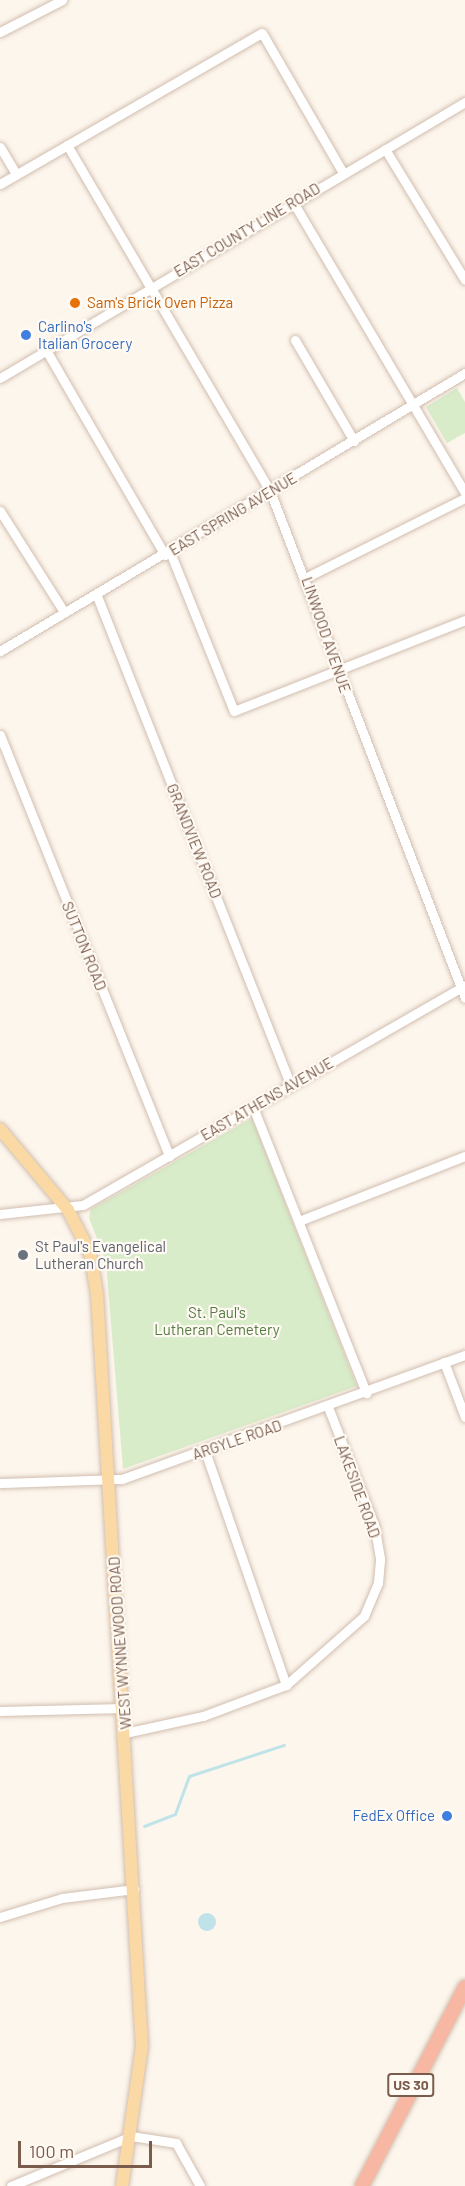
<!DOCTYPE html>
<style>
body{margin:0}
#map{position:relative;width:465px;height:2186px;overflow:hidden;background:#fdf6ec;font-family:Barlow,sans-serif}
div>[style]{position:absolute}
.green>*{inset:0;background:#d8ecc9}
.water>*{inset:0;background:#bfe3e8}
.round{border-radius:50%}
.stream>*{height:3px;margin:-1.5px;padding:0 1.5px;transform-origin:1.5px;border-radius:1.5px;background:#bfe3e8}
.roads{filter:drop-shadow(0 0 2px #d1beb0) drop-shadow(0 0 2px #d1beb0)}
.minor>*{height:9px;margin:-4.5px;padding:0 4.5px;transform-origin:4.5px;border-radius:4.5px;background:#fff}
.major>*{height:12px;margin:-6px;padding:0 6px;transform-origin:6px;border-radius:6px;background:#fbd9a5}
.highway>*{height:14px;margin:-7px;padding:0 7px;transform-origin:7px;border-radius:7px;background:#f7b7a3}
.dots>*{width:16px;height:16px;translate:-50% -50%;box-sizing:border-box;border:3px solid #fffaf3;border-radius:50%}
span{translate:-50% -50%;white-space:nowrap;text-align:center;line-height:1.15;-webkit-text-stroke:4.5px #fffaf3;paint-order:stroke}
.shield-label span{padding:2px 4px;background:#fffaf3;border:2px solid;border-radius:4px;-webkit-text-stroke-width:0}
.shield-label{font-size:14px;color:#7a5c4d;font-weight:700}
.street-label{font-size:15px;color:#7a5c4d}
.food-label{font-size:15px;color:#c56008}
.left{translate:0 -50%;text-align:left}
.shop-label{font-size:15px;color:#366cbe}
.right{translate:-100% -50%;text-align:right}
.worship-label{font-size:15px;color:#5b616d}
.park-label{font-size:15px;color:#537a41}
.scale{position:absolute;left:18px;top:2141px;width:134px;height:27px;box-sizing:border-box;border:3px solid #7a5c4d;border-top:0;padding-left:8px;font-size:18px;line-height:21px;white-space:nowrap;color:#7a5c4d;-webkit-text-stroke:4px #fffaf3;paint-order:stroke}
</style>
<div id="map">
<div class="green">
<i style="clip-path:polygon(457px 388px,465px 402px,465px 433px,447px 443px,426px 407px)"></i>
<i style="clip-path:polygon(252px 1118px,357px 1386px,123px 1469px,106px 1262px,89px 1218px,91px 1209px)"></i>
</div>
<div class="water">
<i class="round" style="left:198px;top:1913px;width:18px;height:18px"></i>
</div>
<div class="stream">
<i style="left:144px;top:1826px;width:33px;rotate:-21deg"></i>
<i style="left:175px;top:1814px;width:40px;rotate:-69.8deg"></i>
<i style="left:189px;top:1776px;width:100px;rotate:-18.1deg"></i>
</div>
<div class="roads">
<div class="minor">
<i style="left:0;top:32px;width:70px;rotate:-27.3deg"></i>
<i style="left:67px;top:145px;width:401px;rotate:59.6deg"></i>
<i style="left:270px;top:491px;width:543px;rotate:68.96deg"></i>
<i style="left:0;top:147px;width:31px;rotate:59deg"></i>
<i style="left:385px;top:149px;width:153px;rotate:58.6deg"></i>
<i style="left:0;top:184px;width:302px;rotate:-30deg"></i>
<i style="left:262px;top:33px;width:160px;rotate:59.9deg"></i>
<i style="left:293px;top:202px;width:338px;rotate:59.4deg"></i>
<i style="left:295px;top:340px;width:117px;rotate:59.7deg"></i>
<i style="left:46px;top:350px;width:237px;rotate:59.9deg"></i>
<i style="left:0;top:378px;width:541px;rotate:-30.69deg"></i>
<i style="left:0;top:511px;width:120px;rotate:57.6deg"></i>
<i style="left:170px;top:552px;width:171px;rotate:68.1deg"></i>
<i style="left:234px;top:711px;width:248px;rotate:-21.5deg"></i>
<i style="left:307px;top:577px;width:177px;rotate:-26.6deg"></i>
<i style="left:97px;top:596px;width:527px;rotate:68.4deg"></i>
<i style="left:0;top:651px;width:542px;rotate:-30.87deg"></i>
<i style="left:0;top:735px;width:454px;rotate:68.1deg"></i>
<i style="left:253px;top:1107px;width:308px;rotate:68.4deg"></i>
<i style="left:0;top:1214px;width:83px;rotate:-6.2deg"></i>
<i style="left:83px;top:1205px;width:441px;rotate:-29.9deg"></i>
<i style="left:299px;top:1221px;width:178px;rotate:-21.4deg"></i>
<i style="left:444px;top:1362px;width:59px;rotate:69.1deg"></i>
<i style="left:205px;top:1451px;width:248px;rotate:70.9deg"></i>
<i style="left:0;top:1483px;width:122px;rotate:-1.9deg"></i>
<i style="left:122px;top:1479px;width:365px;rotate:-19.9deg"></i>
<i style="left:0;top:1711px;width:124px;rotate:-1.4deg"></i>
<i style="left:125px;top:1733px;width:80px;rotate:-12.3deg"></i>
<i style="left:203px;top:1716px;width:89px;rotate:-20.5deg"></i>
<i style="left:286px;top:1685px;width:104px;rotate:-41.5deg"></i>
<i style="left:364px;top:1616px;width:36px;rotate:-67deg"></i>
<i style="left:378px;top:1583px;width:25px;rotate:-85deg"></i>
<i style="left:380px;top:1558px;width:34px;rotate:-100deg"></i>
<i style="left:374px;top:1525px;width:127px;rotate:-111.3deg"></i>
<i style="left:0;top:1917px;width:65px;rotate:-17deg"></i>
<i style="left:62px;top:1898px;width:73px;rotate:-7.1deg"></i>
<i style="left:11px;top:2186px;width:130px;rotate:-22.6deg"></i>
<i style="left:131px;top:2136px;width:46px;rotate:8.8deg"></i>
<i style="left:176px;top:2143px;width:49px;rotate:60.8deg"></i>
</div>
<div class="major">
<i style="left:0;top:1129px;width:106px;rotate:50deg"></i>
<i style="left:68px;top:1210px;width:48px;rotate:62.9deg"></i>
<i style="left:90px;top:1253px;width:42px;rotate:80.3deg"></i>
<i style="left:97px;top:1294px;width:753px;rotate:86.58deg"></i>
<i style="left:142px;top:2046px;width:141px;rotate:98.1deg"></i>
</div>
<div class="highway">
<i style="left:362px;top:2186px;width:224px;rotate:-62.6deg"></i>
</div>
</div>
<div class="dots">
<i style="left:75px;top:303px;background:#e8710a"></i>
<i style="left:26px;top:335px;background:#3f7fe0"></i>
<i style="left:23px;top:1255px;background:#6b7280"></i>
<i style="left:447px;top:1816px;background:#3f7fe0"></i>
</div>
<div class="shield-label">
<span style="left:411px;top:2085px">US 30</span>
</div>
<div class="street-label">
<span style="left:247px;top:230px;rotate:-31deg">EAST COUNTY LINE ROAD</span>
<span style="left:233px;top:514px;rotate:-31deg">EAST SPRING AVENUE</span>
<span style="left:326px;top:635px;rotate:71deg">LINWOOD AVENUE</span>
<span style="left:194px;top:841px;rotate:68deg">GRANDVIEW ROAD</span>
<span style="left:84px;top:946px;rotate:68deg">SUTTON ROAD</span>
<span style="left:267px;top:1099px;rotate:-30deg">EAST ATHENS AVENUE</span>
<span style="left:237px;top:1440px;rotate:-19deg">ARGYLE ROAD</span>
<span style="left:357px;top:1487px;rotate:70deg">LAKESIDE ROAD</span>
<span style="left:120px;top:1643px;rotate:-94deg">WEST WYNNEWOOD ROAD</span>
</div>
<div class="food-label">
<span class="left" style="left:87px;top:303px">Sam's Brick Oven Pizza</span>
</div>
<div class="shop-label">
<span class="left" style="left:38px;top:335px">Carlino's<br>Italian Grocery</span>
<span class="right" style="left:435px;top:1816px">FedEx Office</span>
</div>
<div class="worship-label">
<span class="left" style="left:35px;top:1255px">St Paul's Evangelical<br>Lutheran Church</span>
</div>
<div class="park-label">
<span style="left:217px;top:1321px">St. Paul's<br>Lutheran Cemetery</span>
</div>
<div class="scale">100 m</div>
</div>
